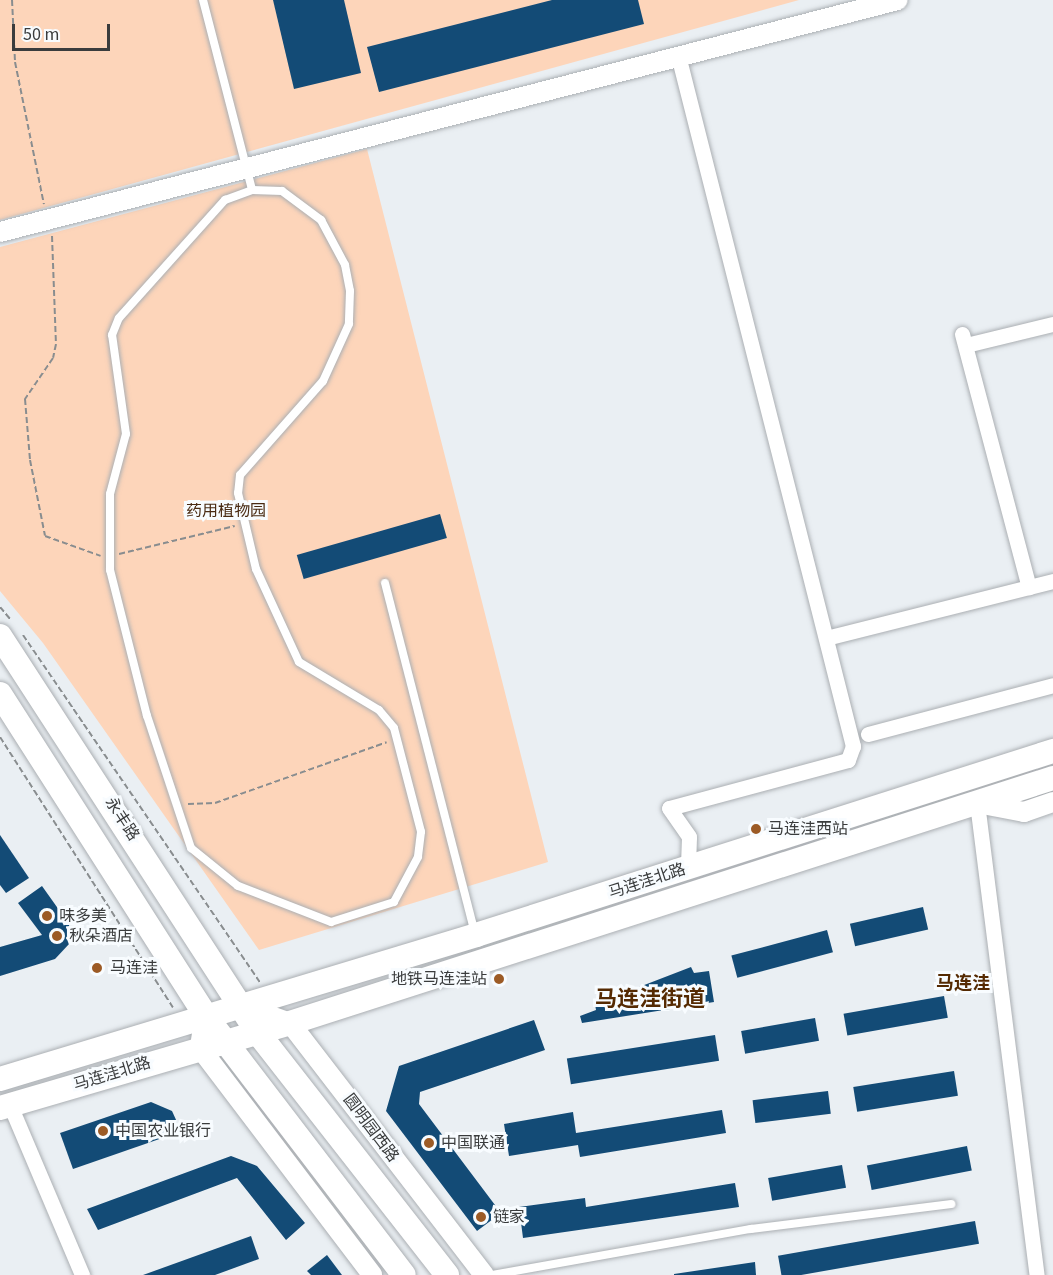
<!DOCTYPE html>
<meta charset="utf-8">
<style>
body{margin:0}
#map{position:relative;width:1053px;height:1275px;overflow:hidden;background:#eaeff3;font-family:"Source Sans 3","Noto Sans SC",sans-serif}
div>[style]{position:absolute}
.green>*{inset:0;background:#fdd5ba}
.building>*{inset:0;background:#134b76;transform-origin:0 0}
.path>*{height:2px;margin-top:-1px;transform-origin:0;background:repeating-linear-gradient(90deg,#898d8f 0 6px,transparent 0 9px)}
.roads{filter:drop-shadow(0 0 2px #abafb3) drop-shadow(0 0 2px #abafb3)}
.service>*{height:8px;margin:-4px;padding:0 4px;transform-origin:4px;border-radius:4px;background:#fff}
.minor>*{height:15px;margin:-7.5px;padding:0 7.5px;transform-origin:7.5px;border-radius:7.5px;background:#fff}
.tertiary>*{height:20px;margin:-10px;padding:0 10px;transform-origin:10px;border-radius:10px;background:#fff}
.primary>*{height:24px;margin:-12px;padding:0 12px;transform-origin:12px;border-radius:12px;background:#fff}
.dots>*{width:16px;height:16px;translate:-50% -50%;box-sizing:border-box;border:3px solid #f8fcff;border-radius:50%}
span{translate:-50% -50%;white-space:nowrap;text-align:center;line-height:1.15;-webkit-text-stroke:6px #f8fcff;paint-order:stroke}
.park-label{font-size:16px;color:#4a2b13}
.street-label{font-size:16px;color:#3a3c3d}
.poi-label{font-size:16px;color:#3a3c3d}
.left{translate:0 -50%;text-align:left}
.right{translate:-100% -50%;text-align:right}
.neighbourhood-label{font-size:18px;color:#552a02;font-weight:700}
.district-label{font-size:22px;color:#552a02;font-weight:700}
.scale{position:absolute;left:12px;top:24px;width:98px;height:27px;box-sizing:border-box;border:3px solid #3a3c3d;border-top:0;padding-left:8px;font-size:18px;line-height:21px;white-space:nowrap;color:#3a3c3d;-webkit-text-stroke:4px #f8fcff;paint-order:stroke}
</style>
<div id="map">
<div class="green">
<i style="clip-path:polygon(0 0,799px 0,0 220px)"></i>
<i style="clip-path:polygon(367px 149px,548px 862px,259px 950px,43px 643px,0 591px,0 247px)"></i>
</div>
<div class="building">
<i style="clip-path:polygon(273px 0,344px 0,361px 73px,294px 89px)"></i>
<i style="clip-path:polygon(552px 0,638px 0,644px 24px,379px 92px,367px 47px)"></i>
<i style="left:440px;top:514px;width:25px;height:149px;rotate:74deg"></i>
<i style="clip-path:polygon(0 835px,29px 878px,6px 893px,0 885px)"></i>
<i style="clip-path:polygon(42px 886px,69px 924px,70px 943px,55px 959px,0 976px,0 947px,42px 935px,18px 903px)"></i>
<i style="left:923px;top:907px;width:23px;height:75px;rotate:77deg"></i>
<i style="left:827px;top:930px;width:23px;height:99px;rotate:75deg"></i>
<i style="clip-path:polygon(691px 967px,694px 973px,709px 971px,714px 1002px,582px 1023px,580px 1016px,596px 1010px,595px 1004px)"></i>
<i style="left:944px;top:996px;width:22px;height:102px;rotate:80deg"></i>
<i style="left:815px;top:1018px;width:23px;height:75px;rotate:80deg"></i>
<i style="clip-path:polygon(534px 1020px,545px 1050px,420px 1092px,419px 1104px,501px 1213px,477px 1231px,386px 1111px,399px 1066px)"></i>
<i style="left:715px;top:1035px;width:26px;height:150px;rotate:81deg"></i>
<i style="left:954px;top:1071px;width:25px;height:102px;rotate:81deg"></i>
<i style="left:828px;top:1091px;width:23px;height:76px;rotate:83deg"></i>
<i style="clip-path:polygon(151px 1102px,172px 1111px,177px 1122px,171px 1135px,73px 1169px,60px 1133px)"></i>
<i style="clip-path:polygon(722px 1110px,726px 1133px,580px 1157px,578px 1145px,509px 1156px,504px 1124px,573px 1112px,576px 1133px)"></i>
<i style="left:967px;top:1146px;width:25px;height:102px;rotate:79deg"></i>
<i style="clip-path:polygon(231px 1156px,257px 1166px,305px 1223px,286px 1240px,237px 1178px,98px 1230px,87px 1209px)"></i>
<i style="left:842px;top:1165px;width:23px;height:75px;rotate:80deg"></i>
<i style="clip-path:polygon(735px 1183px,739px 1207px,523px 1238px,519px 1207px,585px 1198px,586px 1207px)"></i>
<i style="left:975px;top:1221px;width:23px;height:200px;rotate:80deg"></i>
<i style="clip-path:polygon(251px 1236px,259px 1259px,215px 1275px,143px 1275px)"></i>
<i style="clip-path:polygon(327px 1255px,342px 1275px,311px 1275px,307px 1271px)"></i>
<i style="clip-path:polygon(755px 1262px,756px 1275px,674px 1275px,674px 1274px)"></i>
</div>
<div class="path">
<i style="left:12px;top:0;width:62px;rotate:87.2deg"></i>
<i style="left:15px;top:62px;width:145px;rotate:78.5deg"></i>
<i style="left:52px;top:236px;width:108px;rotate:87.9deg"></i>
<i style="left:56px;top:344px;width:14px;rotate:102deg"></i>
<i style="left:53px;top:358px;width:50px;rotate:124.3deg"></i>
<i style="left:25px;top:399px;width:61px;rotate:85.3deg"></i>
<i style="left:30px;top:460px;width:77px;rotate:78.8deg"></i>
<i style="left:45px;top:536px;width:59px;rotate:19.7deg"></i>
<i style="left:119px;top:554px;width:119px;rotate:-13.6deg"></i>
<i style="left:0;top:607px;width:16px;rotate:50deg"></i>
<i style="left:23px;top:635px;width:420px;rotate:55.7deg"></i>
<i style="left:0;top:737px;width:321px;rotate:57.4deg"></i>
<i style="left:188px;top:804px;width:27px;rotate:-2deg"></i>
<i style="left:215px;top:803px;width:182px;rotate:-19.5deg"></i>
</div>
<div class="roads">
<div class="service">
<i style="left:203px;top:0;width:196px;rotate:75.5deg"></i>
<i style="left:252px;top:190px;width:30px;rotate:2deg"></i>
<i style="left:282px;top:191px;width:49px;rotate:36.6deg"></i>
<i style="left:321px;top:220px;width:51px;rotate:61.9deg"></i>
<i style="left:345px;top:265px;width:26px;rotate:79deg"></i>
<i style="left:350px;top:291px;width:33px;rotate:92deg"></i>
<i style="left:349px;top:324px;width:63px;rotate:114.5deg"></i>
<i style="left:323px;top:381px;width:125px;rotate:131.4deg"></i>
<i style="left:240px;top:475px;width:18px;rotate:96deg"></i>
<i style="left:238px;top:493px;width:78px;rotate:76.7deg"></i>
<i style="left:256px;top:569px;width:102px;rotate:65.2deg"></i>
<i style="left:299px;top:662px;width:93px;rotate:31deg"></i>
<i style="left:379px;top:710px;width:23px;rotate:50deg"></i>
<i style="left:394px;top:728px;width:107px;rotate:75.4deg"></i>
<i style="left:421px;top:832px;width:25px;rotate:97deg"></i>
<i style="left:418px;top:857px;width:51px;rotate:118.1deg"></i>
<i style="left:394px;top:902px;width:66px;rotate:162.4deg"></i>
<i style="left:331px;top:922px;width:100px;rotate:-158.8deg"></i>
<i style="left:238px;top:886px;width:60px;rotate:-141deg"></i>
<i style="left:191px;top:848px;width:139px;rotate:-108.4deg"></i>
<i style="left:147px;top:716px;width:151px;rotate:-104.2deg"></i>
<i style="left:110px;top:570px;width:76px;rotate:-90deg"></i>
<i style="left:110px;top:494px;width:62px;rotate:-75.1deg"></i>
<i style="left:126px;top:434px;width:100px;rotate:-98deg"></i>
<i style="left:112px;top:335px;width:18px;rotate:-68deg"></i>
<i style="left:119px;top:318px;width:159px;rotate:-48.1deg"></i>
<i style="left:225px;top:200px;width:29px;rotate:-20deg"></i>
<i style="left:385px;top:583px;width:361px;rotate:75.6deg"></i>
<i style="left:492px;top:1275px;width:263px;rotate:-10.1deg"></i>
<i style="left:751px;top:1229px;width:202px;rotate:-7.1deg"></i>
</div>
<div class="minor">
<i style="left:679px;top:59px;width:709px;rotate:75.79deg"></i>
<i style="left:853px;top:746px;width:15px;rotate:110deg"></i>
<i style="left:848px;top:760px;width:185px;rotate:165deg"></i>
<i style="left:669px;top:808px;width:35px;rotate:55deg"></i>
<i style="left:689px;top:837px;width:31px;rotate:92deg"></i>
<i style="left:962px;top:334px;width:262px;rotate:75.2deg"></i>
<i style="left:966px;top:345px;width:89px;rotate:-13.6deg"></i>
<i style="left:826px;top:638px;width:234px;rotate:-14.1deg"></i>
<i style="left:868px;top:734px;width:191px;rotate:-14.8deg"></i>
<i style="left:977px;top:803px;width:476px;rotate:82.8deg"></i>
<i style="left:10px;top:1105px;width:185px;rotate:67deg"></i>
</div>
<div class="tertiary">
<i style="left:0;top:232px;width:927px;rotate:-14.49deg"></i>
<i style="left:977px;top:803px;width:48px;rotate:10.8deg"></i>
<i style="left:1024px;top:812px;width:31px;rotate:-19deg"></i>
<i style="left:240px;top:1005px;width:53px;rotate:19.8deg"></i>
<i style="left:290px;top:1023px;width:318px;rotate:52.4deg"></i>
<i style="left:205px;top:1015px;width:33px;rotate:99deg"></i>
<i style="left:200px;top:1048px;width:285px;rotate:52.8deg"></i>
</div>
<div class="primary">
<i style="left:0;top:636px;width:473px;rotate:57deg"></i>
<i style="left:258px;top:1033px;width:307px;rotate:52deg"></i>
<i style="left:0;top:694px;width:381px;rotate:57.4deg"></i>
<i style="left:205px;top:1015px;width:327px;rotate:52.6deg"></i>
<i style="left:0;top:1079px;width:497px;rotate:-16.8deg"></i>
<i style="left:476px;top:935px;width:606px;rotate:-17.69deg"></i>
<i style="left:0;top:1108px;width:302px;rotate:-16.3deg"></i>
<i style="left:290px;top:1023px;width:801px;rotate:-17.8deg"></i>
</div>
</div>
<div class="dots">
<i style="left:756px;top:829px;background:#9c5b26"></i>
<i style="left:47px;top:916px;background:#9c5b26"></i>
<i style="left:57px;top:936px;background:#9c5b26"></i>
<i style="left:97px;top:968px;background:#9c5b26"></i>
<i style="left:499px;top:979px;background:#9c5b26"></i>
<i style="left:103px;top:1131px;background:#9c5b26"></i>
<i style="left:429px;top:1143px;background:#9c5b26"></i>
<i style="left:481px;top:1217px;background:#9c5b26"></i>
</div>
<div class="park-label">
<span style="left:226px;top:511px">药用植物园</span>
</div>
<div class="street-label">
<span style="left:122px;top:819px;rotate:57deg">永丰路</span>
<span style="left:647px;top:881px;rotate:-18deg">马连洼北路</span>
<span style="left:112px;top:1074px;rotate:-17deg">马连洼北路</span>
<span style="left:371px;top:1128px;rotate:53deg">圆明园西路</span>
</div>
<div class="poi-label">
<span class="left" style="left:768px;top:829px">马连洼西站</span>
<span class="left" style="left:59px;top:916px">味多美</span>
<span class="left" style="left:69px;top:936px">秋朵酒店</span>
<span class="left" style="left:110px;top:968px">马连洼</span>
<span class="right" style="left:487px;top:979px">地铁马连洼站</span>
<span class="left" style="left:115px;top:1131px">中国农业银行</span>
<span class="left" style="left:441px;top:1143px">中国联通</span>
<span class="left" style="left:493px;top:1217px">链家</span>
</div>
<div class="neighbourhood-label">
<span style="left:963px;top:984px">马连洼</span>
</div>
<div class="district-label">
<span style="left:650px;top:1000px">马连洼街道</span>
</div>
<div class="scale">50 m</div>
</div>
